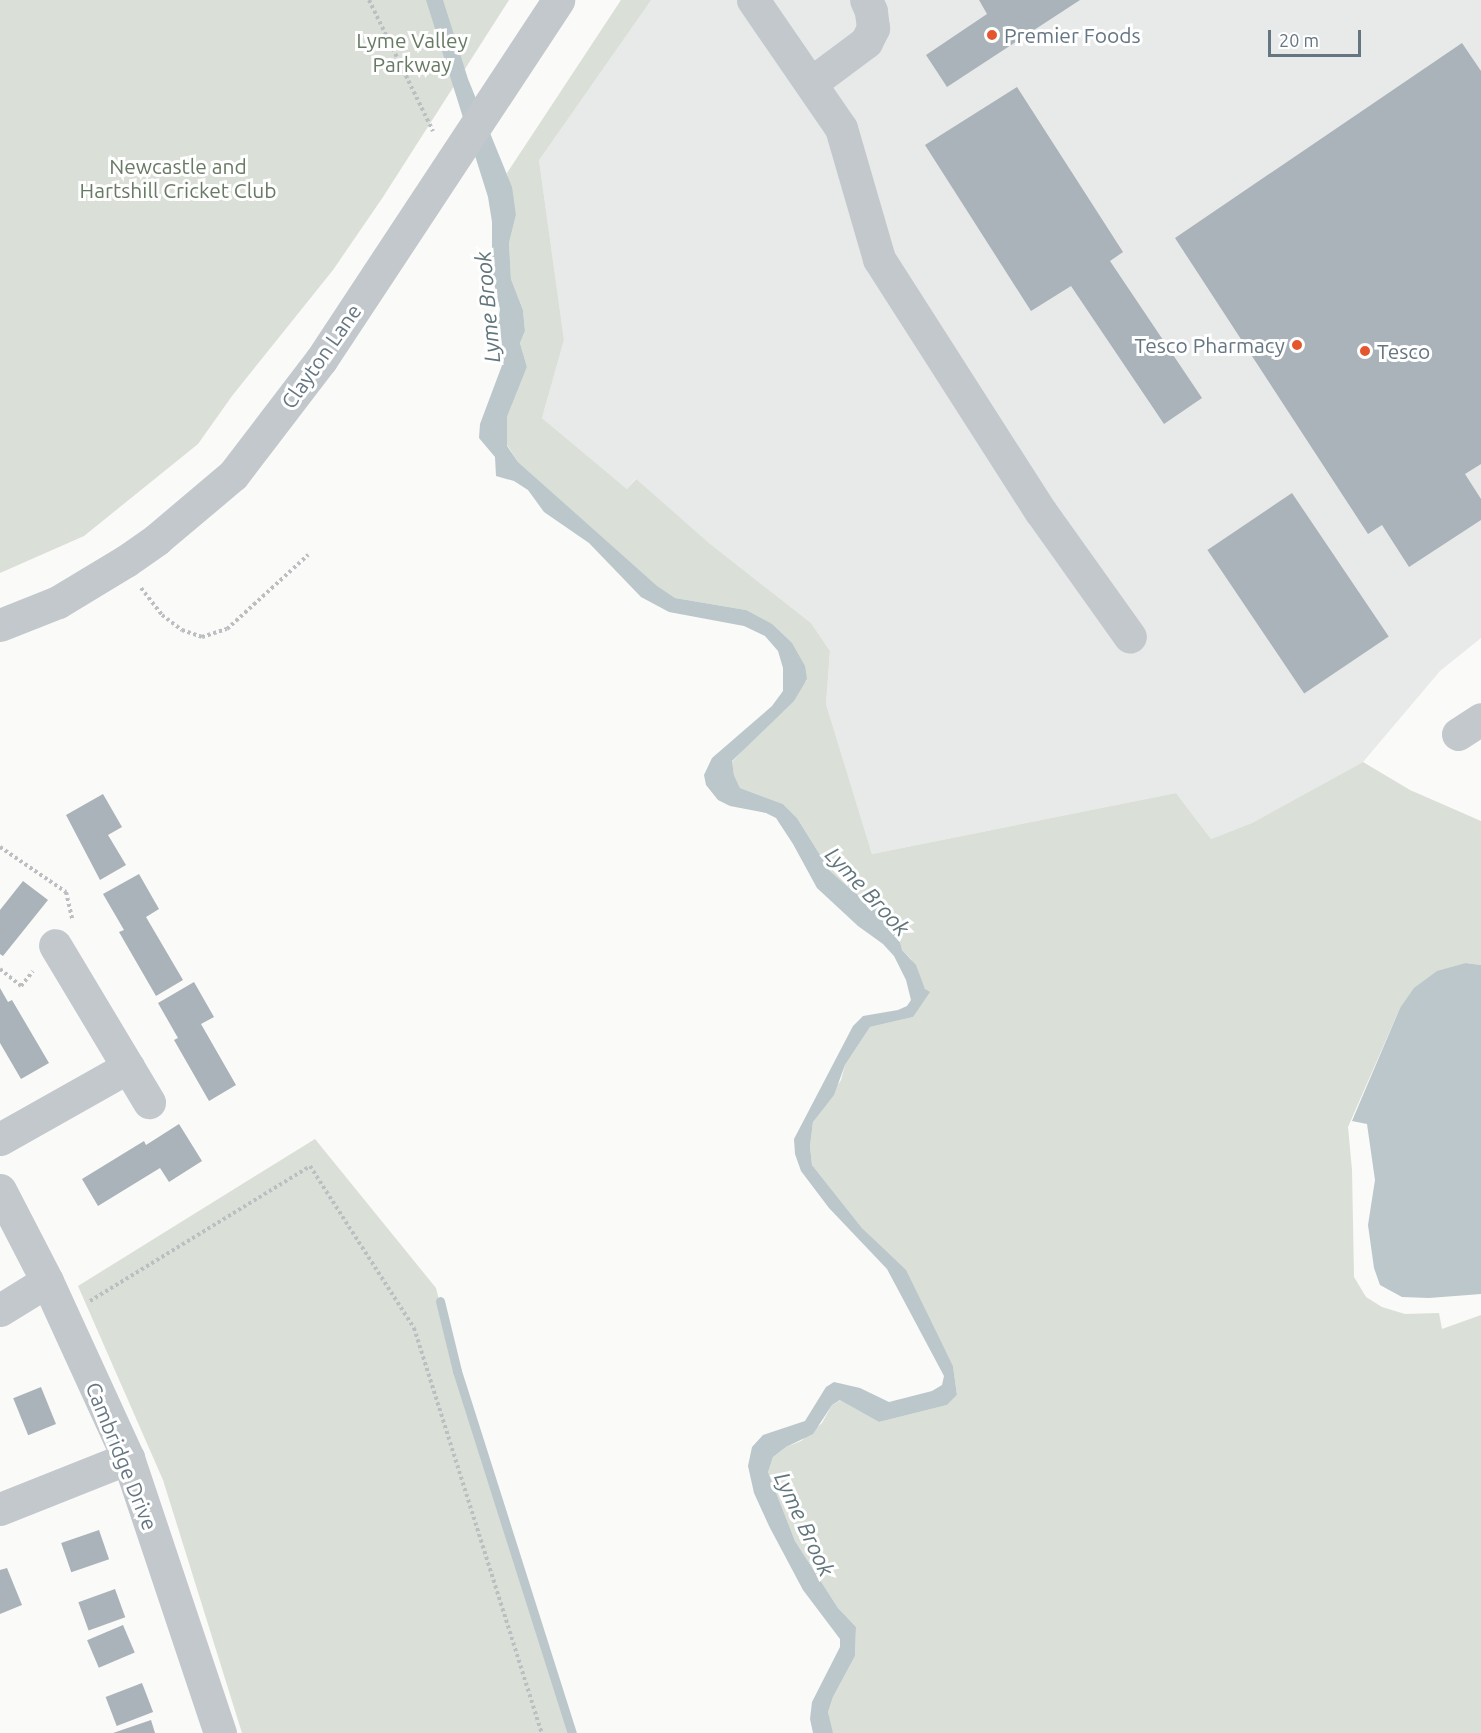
<!DOCTYPE html>
<style>
body{margin:0}
#map{position:relative;width:1481px;height:1733px;overflow:hidden;background:#fafaf8;font-family:Ubuntu,sans-serif}
div>[style]{position:absolute}
.built>*{inset:0;background:#e8e9e9}
.green>*{inset:0;background:#dadfd7}
.water>*{inset:0;background:#bbc7cb}
.stream>*{height:9px;margin:-4.5px;padding:0 4.5px;transform-origin:4.5px;border-radius:4.5px;background:#bbc7cb}
.building>*{inset:0;background:#aab3b9;transform-origin:0 0}
.path>*{height:4px;margin-top:-2px;transform-origin:0;background:repeating-linear-gradient(90deg,#bbbfc2 0 3px,transparent 0 6px)}
.minor>*{height:33px;margin:-16.5px;padding:0 16.5px;transform-origin:16.5px;border-radius:16.5px;background:#c3c8cc}
.dots>*{width:16px;height:16px;translate:-50% -50%;box-sizing:border-box;border:3px solid #fff;border-radius:50%}
span{translate:-50% -50%;white-space:nowrap;text-align:center;line-height:1.15;-webkit-text-stroke:6px #fff;paint-order:stroke}
.poi-label{font-size:21px;color:#657683}
.left{translate:0 -50%;text-align:left}
.right{translate:-100% -50%;text-align:right}
.park-label{font-size:21px;color:#687a64}
.street-label{font-size:21px;color:#657683}
.water-label{font-size:22px;color:#60757c;font-style:italic}
.scale{position:absolute;left:1268px;top:30px;width:93px;height:27px;box-sizing:border-box;border:3px solid #657683;border-top:0;padding-left:8px;font-size:18px;line-height:21px;white-space:nowrap;color:#657683;-webkit-text-stroke:4px #fff;paint-order:stroke}
</style>
<div id="map">
<div class="built">
<i style="clip-path:polygon(621px 0,1481px 0,1481px 638px,1440px 671px,1363px 762px,1252px 823px,1211px 839px,1176px 793px,872px 854px,826px 704px,830px 651px,811px 623px,709px 543px,635px 479px,627px 489px,542px 418px,564px 340px,539px 160px)"></i>
</div>
<div class="green">
<i style="clip-path:polygon(0 0,509px 0,383px 197px,333px 270px,232px 396px,198px 444px,84px 536px,0 573px)"></i>
<i style="clip-path:polygon(621px 0,651px 0,539px 160px,564px 340px,542px 418px,627px 489px,636px 479px,709px 543px,811px 623px,830px 651px,826px 704px,872px 854px,1176px 793px,1211px 839px,1252px 823px,1363px 762px,1410px 790px,1481px 821px,1481px 965px,1466px 963px,1400px 1008px,1348px 1127px,1352px 1170px,1354px 1277px,1366px 1297px,1382px 1307px,1405px 1314px,1439px 1313px,1442px 1329px,1481px 1315px,1481px 1733px,833px 1733px,831px 1729px,828px 1712px,833px 1697px,855px 1656px,856px 1627px,838px 1608px,795px 1541px,768px 1472px,773px 1457px,786px 1447px,801px 1441px,822px 1423px,832px 1405px,841px 1400px,879px 1422px,947px 1405px,957px 1395px,953px 1366px,926px 1314px,883px 1249px,862px 1228px,812px 1165px,810px 1146px,813px 1122px,841px 1080px,845px 1065px,870px 1027px,913px 1017px,925px 989px,911px 959px,902px 950px,894px 916px,855px 893px,830px 871px,797px 818px,783px 804px,740px 788px,734px 775px,732px 762px,807px 680px,746px 610px,675px 598px,657px 587px,518px 462px,507px 445px,507px 417px,527px 367px,520px 343px,525px 331px,523px 310px,511px 279px,509px 243px,516px 215px,507px 173px)"></i>
<i style="clip-path:polygon(315px 1139px,436px 1288px,457px 1371px,572px 1733px,242px 1733px,163px 1480px,78px 1286px)"></i>
</div>
<div class="water">
<i style="clip-path:polygon(426px 0,443px 0,468px 79px,512px 187px,516px 215px,509px 243px,511px 279px,523px 310px,525px 331px,520px 343px,527px 367px,507px 417px,507px 446px,518px 462px,657px 586px,675px 598px,746px 610px,772px 624px,792px 643px,805px 666px,807px 679px,794px 701px,732px 761px,734px 775px,740px 788px,783px 804px,797px 818px,830px 871px,855px 893px,894px 916px,902px 950px,916px 965px,925px 989px,930px 992px,913px 1017px,870px 1027px,845px 1065px,834px 1095px,813px 1122px,810px 1146px,812px 1165px,862px 1228px,906px 1270px,953px 1366px,957px 1395px,947px 1405px,879px 1422px,840px 1400px,832px 1405px,813px 1434px,786px 1447px,773px 1457px,768px 1472px,795px 1541px,838px 1608px,856px 1627px,855px 1656px,833px 1697px,828px 1712px,833px 1733px,813px 1733px,810px 1719px,812px 1702px,840px 1647px,840px 1639px,803px 1590px,769px 1526px,754px 1493px,748px 1466px,752px 1447px,763px 1435px,805px 1421px,826px 1387px,834px 1382px,860px 1388px,889px 1402px,932px 1391px,942px 1385px,944px 1376px,887px 1269px,829px 1208px,801px 1171px,795px 1154px,794px 1139px,853px 1026px,863px 1016px,898px 1010px,907px 1006px,911px 1000px,906px 980px,894px 956px,883px 944px,858px 926px,817px 888px,793px 844px,776px 818px,766px 813px,730px 806px,718px 800px,706px 785px,704px 775px,712px 758px,772px 706px,783px 691px,783px 668px,778px 651px,765px 636px,744px 626px,669px 612px,641px 597px,589px 543px,544px 512px,528px 490px,514px 481px,496px 476px,495px 457px,479px 438px,480px 424px,504px 360px,498px 323px,500px 309px,492px 275px,492px 222px,488px 197px)"></i>
<i style="clip-path:polygon(1466px 963px,1481px 965px,1481px 1294px,1429px 1298px,1402px 1297px,1380px 1285px,1374px 1268px,1368px 1225px,1375px 1180px,1367px 1124px,1352px 1121px,1400px 1008px,1414px 988px,1437px 971px)"></i>
</div>
<div class="stream">
<i style="left:440px;top:1301px;width:72px;rotate:76.3deg"></i>
<i style="left:457px;top:1371px;width:380px;rotate:72.4deg"></i>
</div>
<div class="building">
<i style="clip-path:polygon(979px 0,1080px 0,947px 87px,926px 55px,987px 14px)"></i>
<i style="clip-path:polygon(1462px 43px,1481px 71px,1481px 464px,1465px 474px,1481px 499px,1481px 520px,1409px 567px,1382px 525px,1368px 534px,1175px 238px)"></i>
<i style="clip-path:polygon(1017px 87px,1123px 252px,1110px 261px,1202px 398px,1164px 424px,1071px 286px,1031px 311px,925px 145px)"></i>
<i style="left:1292px;top:493px;width:173px;height:102px;rotate:56deg"></i>
<i style="clip-path:polygon(103px 794px,122px 827px,108px 835px,126px 865px,100px 880px,66px 815px)"></i>
<i style="clip-path:polygon(139px 874px,159px 909px,146px 917px,183px 980px,156px 996px,119px 932px,124px 930px,103px 894px)"></i>
<i style="clip-path:polygon(23px 881px,48px 900px,3px 956px,0 954px,0 910px)"></i>
<i style="clip-path:polygon(194px 982px,214px 1017px,201px 1024px,236px 1085px,209px 1101px,174px 1040px,178px 1038px,158px 1003px)"></i>
<i style="clip-path:polygon(0 988px,8px 1002px,12px 1000px,49px 1063px,21px 1079px,0 1043px)"></i>
<i style="clip-path:polygon(179px 1124px,202px 1161px,169px 1182px,160px 1168px,98px 1206px,82px 1179px,144px 1141px,146px 1145px)"></i>
<i style="left:41px;top:1387px;width:40px;height:30px;rotate:68deg"></i>
<i style="left:99px;top:1530px;width:31px;height:40px;rotate:71deg"></i>
<i style="clip-path:polygon(7px 1568px,22px 1605px,0 1614px,0 1570px)"></i>
<i style="left:115px;top:1589px;width:30px;height:39px;rotate:70deg"></i>
<i style="left:123px;top:1625px;width:30px;height:39px;rotate:67deg"></i>
<i style="left:142px;top:1683px;width:31px;height:39px;rotate:69deg"></i>
<i style="clip-path:polygon(151px 1720px,155px 1733px,113px 1733px)"></i>
</div>
<div class="path">
<i style="left:369px;top:0;width:146px;rotate:64deg"></i>
<i style="left:141px;top:588px;width:34px;rotate:52deg"></i>
<i style="left:162px;top:615px;width:25px;rotate:37deg"></i>
<i style="left:182px;top:630px;width:21px;rotate:19deg"></i>
<i style="left:202px;top:637px;width:26px;rotate:-18deg"></i>
<i style="left:227px;top:629px;width:110px;rotate:-42.4deg"></i>
<i style="left:0;top:847px;width:80px;rotate:34.3deg"></i>
<i style="left:66px;top:892px;width:28px;rotate:77deg"></i>
<i style="left:0;top:969px;width:27px;rotate:39deg"></i>
<i style="left:21px;top:986px;width:19px;rotate:-51deg"></i>
<i style="left:90px;top:1301px;width:258px;rotate:-31.5deg"></i>
<i style="left:310px;top:1166px;width:193px;rotate:57.3deg"></i>
<i style="left:414px;top:1328px;width:425px;rotate:72.5deg"></i>
</div>
<div class="minor">
<i style="left:753px;top:0;width:155px;rotate:55.5deg"></i>
<i style="left:841px;top:128px;width:136px;rotate:73.8deg"></i>
<i style="left:879px;top:259px;width:300px;rotate:57.4deg"></i>
<i style="left:1041px;top:512px;width:153px;rotate:54.5deg"></i>
<i style="left:811px;top:83px;width:69px;rotate:-36.7deg"></i>
<i style="left:866px;top:42px;width:16px;rotate:-63deg"></i>
<i style="left:873px;top:28px;width:17px;rotate:-97deg"></i>
<i style="left:871px;top:11px;width:12px;rotate:-114deg"></i>
<i style="left:0;top:625px;width:62px;rotate:-21.6deg"></i>
<i style="left:58px;top:602px;width:79px;rotate:-31.1deg"></i>
<i style="left:126px;top:561px;width:38px;rotate:-35deg"></i>
<i style="left:157px;top:539px;width:99px;rotate:-40.1deg"></i>
<i style="left:233px;top:475px;width:145px;rotate:-52.6deg"></i>
<i style="left:321px;top:360px;width:431px;rotate:-56.6deg"></i>
<i style="left:1458px;top:734px;width:27px;rotate:-33deg"></i>
<i style="left:128px;top:1067px;width:41px;rotate:59deg"></i>
<i style="left:0;top:1139px;width:147px;rotate:-29.4deg"></i>
<i style="left:128px;top:1067px;width:142px;rotate:-120.9deg"></i>
<i style="left:0;top:1190px;width:102px;rotate:62.7deg"></i>
<i style="left:47px;top:1281px;width:195px;rotate:65.4deg"></i>
<i style="left:128px;top:1458px;width:290px;rotate:71.5deg"></i>
<i style="left:0;top:1310px;width:55px;rotate:-31.7deg"></i>
<i style="left:0;top:1509px;width:138px;rotate:-21.7deg"></i>
</div>
<div class="dots">
<i style="left:992px;top:35px;background:#e4572e"></i>
<i style="left:1297px;top:345px;background:#e4572e"></i>
<i style="left:1365px;top:351px;background:#e4572e"></i>
</div>
<div class="poi-label">
<span class="left" style="left:1004px;top:35px">Premier Foods</span>
<span class="right" style="left:1285px;top:345px">Tesco Pharmacy</span>
<span class="left" style="left:1377px;top:351px">Tesco</span>
</div>
<div class="park-label">
<span style="left:412px;top:52px">Lyme Valley<br>Parkway</span>
<span style="left:178px;top:178px">Newcastle and<br>Hartshill Cricket Club</span>
</div>
<div class="street-label">
<span style="left:321px;top:356px;rotate:-55deg">Clayton Lane</span>
<span style="left:122px;top:1456px;rotate:68deg">Cambridge Drive</span>
</div>
<div class="water-label">
<span style="left:487px;top:307px;rotate:-95deg">Lyme Brook</span>
<span style="left:868px;top:891px;rotate:47deg">Lyme Brook</span>
<span style="left:805px;top:1524px;rotate:65deg">Lyme Brook</span>
</div>
<div class="scale">20 m</div>
</div>
